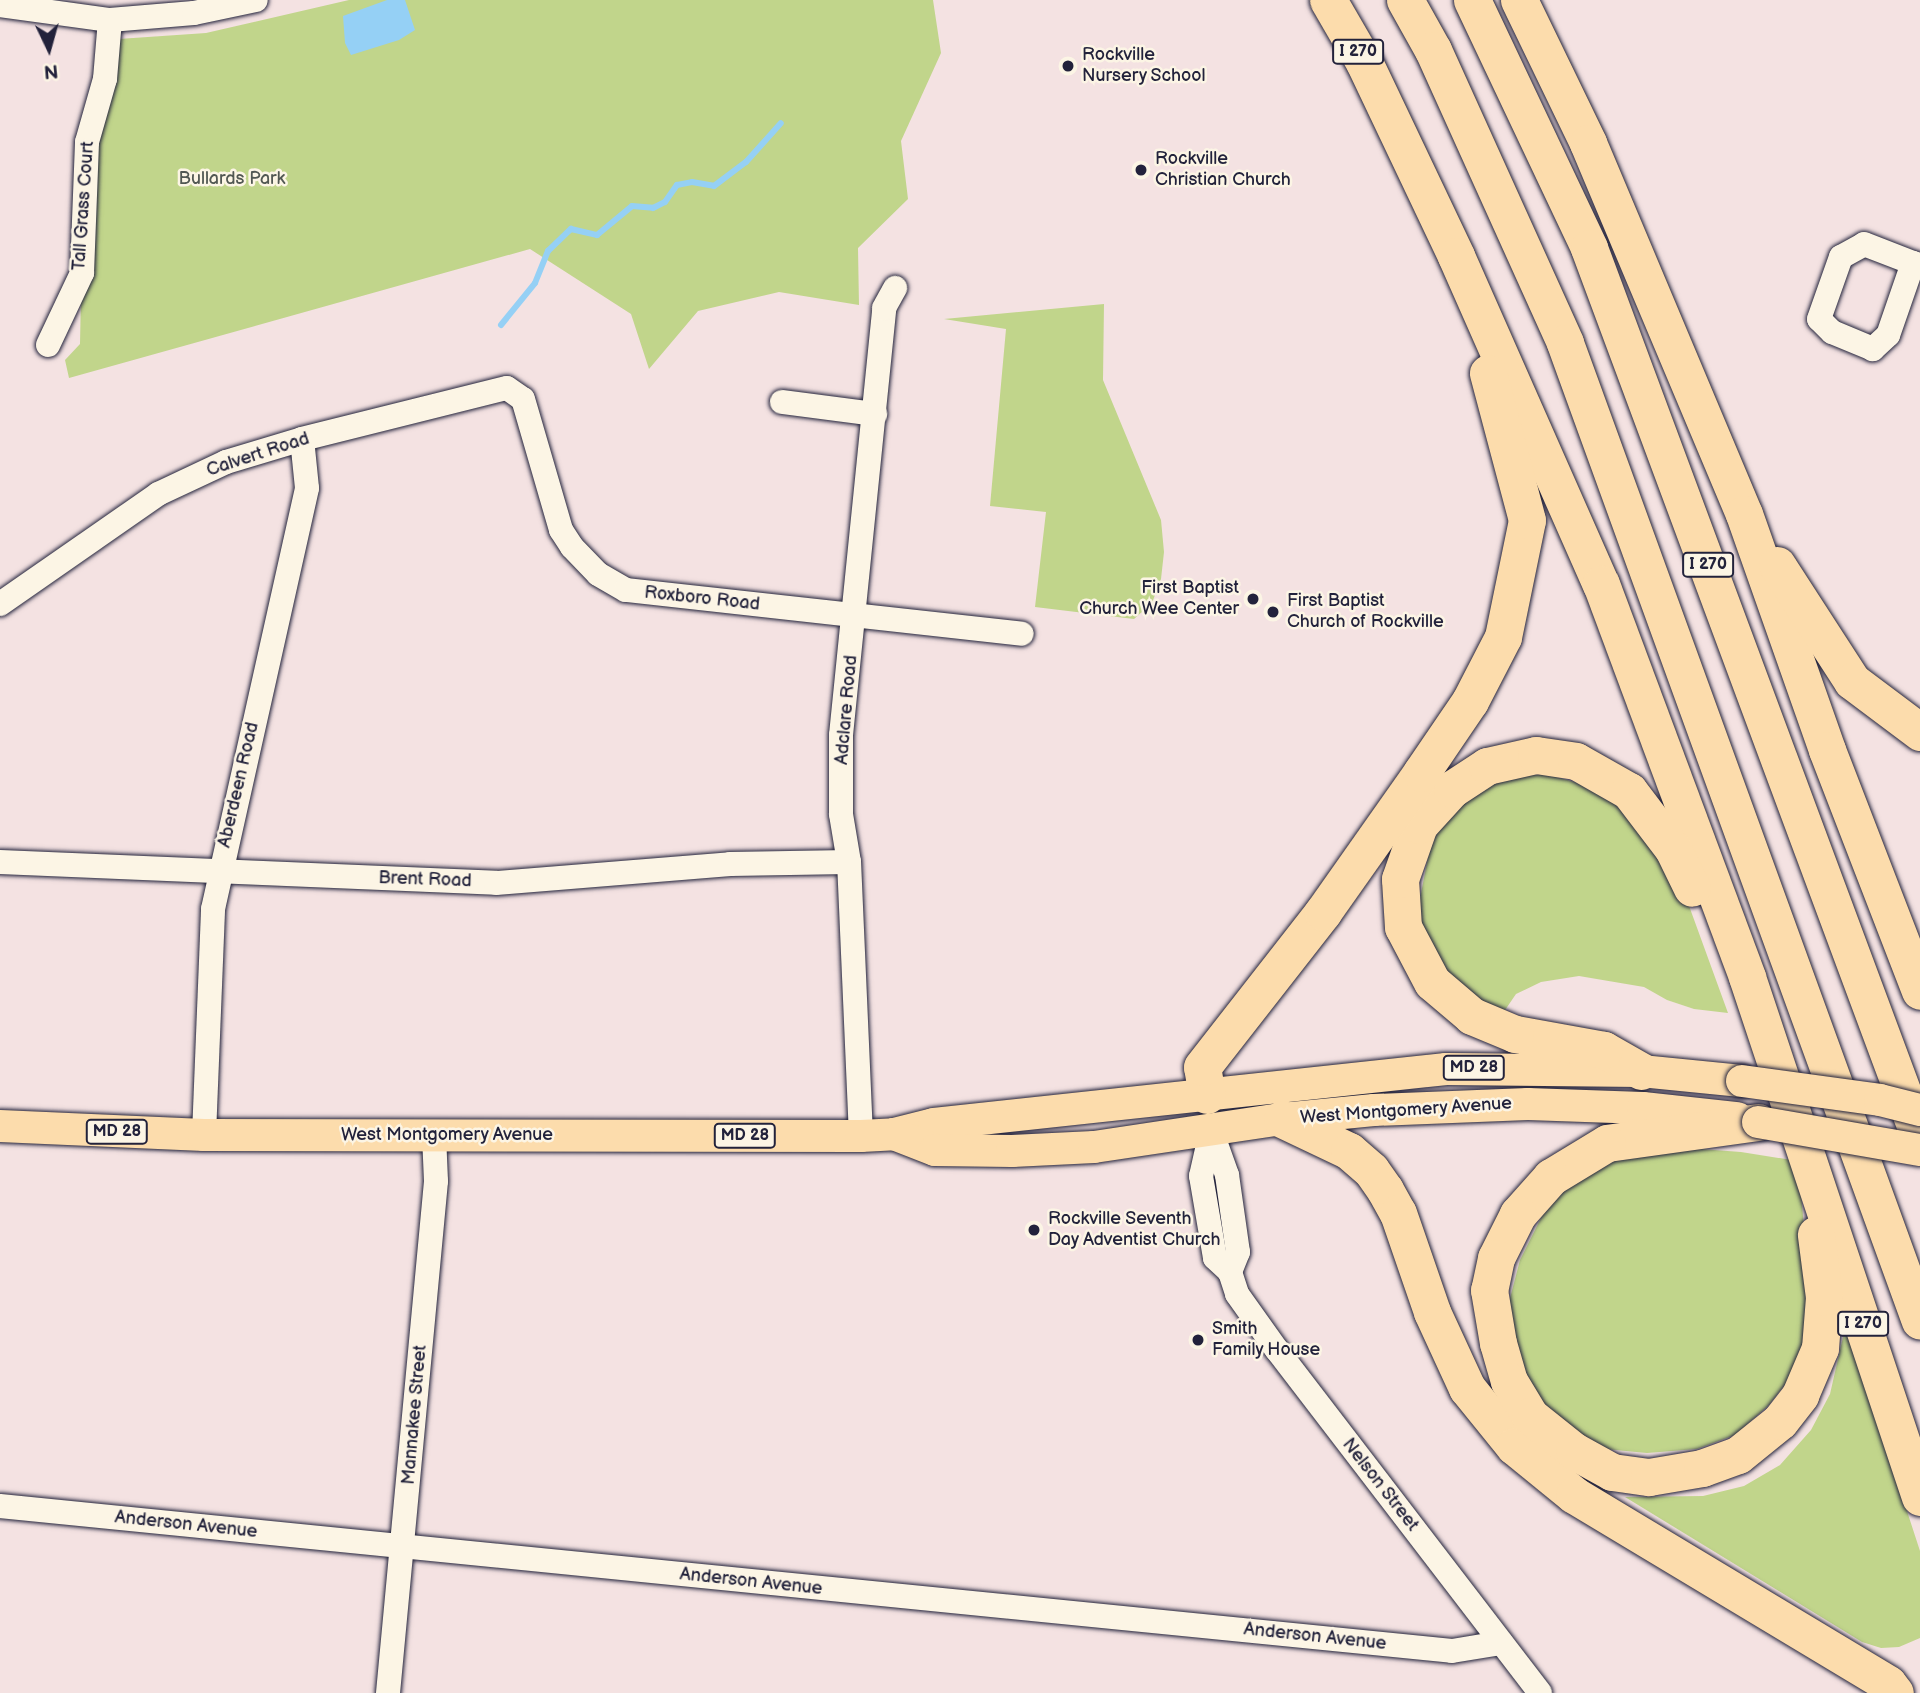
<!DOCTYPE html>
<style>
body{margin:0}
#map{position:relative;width:1920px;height:1693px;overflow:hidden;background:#f4e2e2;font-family:"Balsamiq Sans",sans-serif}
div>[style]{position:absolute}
.green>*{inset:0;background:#c1d58b}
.water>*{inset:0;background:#95d0f5}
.stream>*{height:6px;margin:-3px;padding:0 3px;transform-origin:3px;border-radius:3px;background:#95d0f5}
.roads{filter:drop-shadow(0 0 2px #22223b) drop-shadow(0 0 2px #22223b)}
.minor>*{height:24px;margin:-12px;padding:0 12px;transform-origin:12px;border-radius:12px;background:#fcf5e5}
.major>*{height:32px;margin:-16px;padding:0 16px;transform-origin:16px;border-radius:16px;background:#fcdcac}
.highway>*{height:37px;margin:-18.5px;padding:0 18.5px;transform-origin:18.5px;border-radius:18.5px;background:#fcdcac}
.bridges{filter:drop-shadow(0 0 2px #22223b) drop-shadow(0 0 2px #22223b)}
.major-bridge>*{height:32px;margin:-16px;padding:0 16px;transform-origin:16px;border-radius:16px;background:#fcdcac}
.dots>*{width:19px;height:19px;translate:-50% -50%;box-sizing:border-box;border:4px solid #fcf5e5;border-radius:50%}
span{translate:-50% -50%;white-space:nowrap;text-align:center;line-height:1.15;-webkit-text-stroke:5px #fcf5e5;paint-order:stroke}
.shield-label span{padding:2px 5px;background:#fcf5e5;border:2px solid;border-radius:5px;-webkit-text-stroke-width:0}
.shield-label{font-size:16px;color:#22223b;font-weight:700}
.poi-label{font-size:18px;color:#22223b}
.left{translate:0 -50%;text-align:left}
.right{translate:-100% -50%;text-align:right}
.park-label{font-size:18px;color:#525853}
.street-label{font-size:18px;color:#22223b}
.north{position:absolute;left:14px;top:14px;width:70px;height:70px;-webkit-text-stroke:5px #fcf5e5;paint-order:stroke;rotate:175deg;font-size:19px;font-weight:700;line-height:28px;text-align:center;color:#22223b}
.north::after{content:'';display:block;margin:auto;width:24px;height:32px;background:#22223b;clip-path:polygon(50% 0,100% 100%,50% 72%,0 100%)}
</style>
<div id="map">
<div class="green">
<i style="clip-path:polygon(349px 0,933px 0,941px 53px,901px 141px,908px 199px,858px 248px,859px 305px,779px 292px,698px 311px,649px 369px,631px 314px,530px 249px,69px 378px,65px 360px,80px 344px,84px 151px,104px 40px,206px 33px)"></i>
<i style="clip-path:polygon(1104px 304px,1103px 380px,1161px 520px,1164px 552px,1161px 579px,1152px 603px,1134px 619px,1035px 607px,1046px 512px,990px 506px,1006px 329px,944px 319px)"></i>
<i style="clip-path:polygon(1546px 774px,1585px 785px,1619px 805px,1676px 870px,1728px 1013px,1694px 1009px,1667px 1000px,1644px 987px,1579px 976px,1541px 982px,1516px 994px,1501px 1016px,1439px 974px,1417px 914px,1429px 852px,1440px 826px,1459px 805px,1483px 786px,1511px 776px)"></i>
<i style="clip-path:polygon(1673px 1147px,1741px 1152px,1798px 1161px,1809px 1282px,1806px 1334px,1793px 1374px,1769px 1405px,1735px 1435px,1697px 1449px,1647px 1453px,1605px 1449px,1573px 1434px,1543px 1408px,1511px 1344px,1509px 1302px,1520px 1260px,1543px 1214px,1567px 1188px,1599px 1167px,1630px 1153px)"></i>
<i style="clip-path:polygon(1846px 1324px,1920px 1551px,1920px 1638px,1899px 1647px,1881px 1648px,1862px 1642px,1625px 1497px,1703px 1496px,1744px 1486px,1780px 1465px,1811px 1430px,1830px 1394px)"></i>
</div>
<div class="water">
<i style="clip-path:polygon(387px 0,405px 0,415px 30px,399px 40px,351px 55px,345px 43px,343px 16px)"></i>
</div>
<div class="stream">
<i style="left:501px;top:325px;width:54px;rotate:-51deg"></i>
<i style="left:535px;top:283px;width:35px;rotate:-68deg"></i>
<i style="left:548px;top:251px;width:32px;rotate:-44deg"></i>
<i style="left:571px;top:229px;width:27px;rotate:13deg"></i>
<i style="left:597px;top:235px;width:45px;rotate:-39.6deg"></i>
<i style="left:632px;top:206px;width:21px;rotate:5deg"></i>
<i style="left:653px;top:208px;width:13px;rotate:-27deg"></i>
<i style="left:665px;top:202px;width:21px;rotate:-55deg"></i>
<i style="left:677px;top:185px;width:15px;rotate:-11deg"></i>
<i style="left:692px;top:182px;width:22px;rotate:10deg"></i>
<i style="left:714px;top:186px;width:40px;rotate:-37deg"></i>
<i style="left:746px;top:162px;width:52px;rotate:-48.1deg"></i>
</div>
<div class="roads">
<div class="minor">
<i style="left:0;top:5px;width:111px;rotate:7.8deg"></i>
<i style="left:110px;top:20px;width:84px;rotate:-4.8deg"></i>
<i style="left:194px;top:13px;width:63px;rotate:-11.8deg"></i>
<i style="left:1913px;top:263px;width:76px;rotate:109.1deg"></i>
<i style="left:1888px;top:335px;width:21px;rotate:137deg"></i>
<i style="left:1873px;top:349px;width:44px;rotate:-157.5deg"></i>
<i style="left:1832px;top:332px;width:18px;rotate:-135deg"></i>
<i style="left:1819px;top:319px;width:66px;rotate:-70.5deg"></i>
<i style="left:1841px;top:257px;width:26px;rotate:-29deg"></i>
<i style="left:1864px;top:244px;width:53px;rotate:21.2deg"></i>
<i style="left:1913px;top:263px;width:7px;rotate:16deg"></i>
<i style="left:48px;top:345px;width:80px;rotate:-64.7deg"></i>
<i style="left:82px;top:273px;width:131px;rotate:-87.8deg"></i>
<i style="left:87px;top:142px;width:66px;rotate:-74.1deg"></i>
<i style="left:105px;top:79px;width:59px;rotate:-85.2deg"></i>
<i style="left:782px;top:402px;width:94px;rotate:7.4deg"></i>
<i style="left:0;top:604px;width:193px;rotate:-34.8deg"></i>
<i style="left:158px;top:494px;width:75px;rotate:-25.2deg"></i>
<i style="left:226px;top:462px;width:79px;rotate:-16.8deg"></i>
<i style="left:302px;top:439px;width:211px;rotate:-14deg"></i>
<i style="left:507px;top:388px;width:19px;rotate:35deg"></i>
<i style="left:523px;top:399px;width:136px;rotate:73.8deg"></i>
<i style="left:561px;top:530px;width:20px;rotate:57deg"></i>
<i style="left:572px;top:547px;width:37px;rotate:46deg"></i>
<i style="left:598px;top:574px;width:32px;rotate:30deg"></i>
<i style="left:626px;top:590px;width:398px;rotate:6.3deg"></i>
<i style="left:0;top:862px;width:496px;rotate:2.4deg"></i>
<i style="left:496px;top:883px;width:235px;rotate:-4.6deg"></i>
<i style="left:730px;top:864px;width:119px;rotate:-1deg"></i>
<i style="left:1211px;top:1130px;width:48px;rotate:70.4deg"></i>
<i style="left:1227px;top:1175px;width:78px;rotate:81.9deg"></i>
<i style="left:1238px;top:1252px;width:22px;rotate:112deg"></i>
<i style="left:1211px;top:1132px;width:45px;rotate:102.8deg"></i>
<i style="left:1201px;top:1176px;width:83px;rotate:80.3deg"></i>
<i style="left:1215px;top:1258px;width:21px;rotate:43deg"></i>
<i style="left:1230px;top:1272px;width:23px;rotate:72deg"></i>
<i style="left:1237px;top:1294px;width:69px;rotate:54.5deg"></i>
<i style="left:1277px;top:1350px;width:432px;rotate:52.5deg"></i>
<i style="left:204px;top:1135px;width:226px;rotate:-87.7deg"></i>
<i style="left:213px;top:909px;width:431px;rotate:-77.4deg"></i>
<i style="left:307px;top:488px;width:49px;rotate:-95.8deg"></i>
<i style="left:861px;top:1136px;width:274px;rotate:-92.5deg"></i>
<i style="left:849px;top:862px;width:49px;rotate:-99.5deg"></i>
<i style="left:841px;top:814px;width:79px;rotate:-90deg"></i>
<i style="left:841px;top:735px;width:429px;rotate:-84.2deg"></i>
<i style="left:884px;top:308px;width:23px;rotate:-61deg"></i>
<i style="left:0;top:1506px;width:1459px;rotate:5.7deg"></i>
<i style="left:1452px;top:1651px;width:50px;rotate:-9.3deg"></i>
<i style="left:388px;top:1693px;width:514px;rotate:-84.64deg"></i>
<i style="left:436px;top:1181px;width:45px;rotate:-92.5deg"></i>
</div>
<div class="major">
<i style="left:0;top:1126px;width:204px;rotate:2.5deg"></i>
<i style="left:204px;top:1135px;width:657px;rotate:0.09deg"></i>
<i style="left:861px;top:1136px;width:33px;rotate:-3deg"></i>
<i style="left:894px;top:1134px;width:41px;rotate:-14deg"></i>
<i style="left:934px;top:1124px;width:515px;rotate:-6.13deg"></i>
<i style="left:1446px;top:1069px;width:195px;rotate:0.6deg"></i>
<i style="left:1641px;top:1071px;width:101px;rotate:5.7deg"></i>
<i style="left:894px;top:1134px;width:44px;rotate:21.3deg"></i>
<i style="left:935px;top:1150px;width:77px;rotate:0.7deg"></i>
<i style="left:1012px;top:1151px;width:82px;rotate:-2.8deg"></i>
<i style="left:1094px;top:1147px;width:190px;rotate:-8.5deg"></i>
<i style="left:1282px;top:1119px;width:92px;rotate:-5.6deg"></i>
<i style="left:1374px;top:1110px;width:154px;rotate:-2.2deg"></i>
<i style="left:1528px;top:1104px;width:115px;rotate:2deg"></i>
<i style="left:1643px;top:1108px;width:95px;rotate:6.1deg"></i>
</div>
<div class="highway">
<i style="left:1328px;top:0;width:72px;rotate:59.9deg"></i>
<i style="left:1364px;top:62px;width:215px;rotate:64.6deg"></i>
<i style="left:1456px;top:256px;width:359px;rotate:66.2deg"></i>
<i style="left:1601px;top:584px;width:419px;rotate:69.6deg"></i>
<i style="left:1747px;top:977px;width:548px;rotate:71.6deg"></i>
<i style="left:1405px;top:0;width:57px;rotate:60.8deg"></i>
<i style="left:1433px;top:50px;width:321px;rotate:65.7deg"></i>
<i style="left:1565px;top:343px;width:1040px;rotate:70.05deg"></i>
<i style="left:1472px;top:0;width:274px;rotate:64.7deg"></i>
<i style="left:1589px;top:248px;width:950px;rotate:69.62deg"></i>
<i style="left:1519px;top:0;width:159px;rotate:64.2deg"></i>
<i style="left:1588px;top:143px;width:402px;rotate:67.2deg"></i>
<i style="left:1744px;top:514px;width:250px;rotate:70.6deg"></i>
<i style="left:1827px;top:750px;width:258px;rotate:68.9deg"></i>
<i style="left:1777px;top:565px;width:138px;rotate:57.1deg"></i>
<i style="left:1852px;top:681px;width:85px;rotate:36.9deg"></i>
<i style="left:1641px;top:1071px;width:43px;rotate:-150.4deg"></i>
<i style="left:1604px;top:1050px;width:90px;rotate:-169.8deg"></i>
<i style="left:1515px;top:1034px;width:47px;rotate:-157.3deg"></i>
<i style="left:1472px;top:1016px;width:52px;rotate:-139.6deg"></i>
<i style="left:1432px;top:982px;width:62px;rotate:-117.8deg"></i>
<i style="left:1403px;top:927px;width:48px;rotate:-93.6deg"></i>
<i style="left:1400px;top:879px;width:57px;rotate:-70.6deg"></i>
<i style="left:1419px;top:825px;width:49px;rotate:-47.5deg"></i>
<i style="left:1452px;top:789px;width:42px;rotate:-33.3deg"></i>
<i style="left:1487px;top:766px;width:50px;rotate:-12.7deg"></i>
<i style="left:1536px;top:755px;width:40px;rotate:8.5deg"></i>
<i style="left:1576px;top:761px;width:61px;rotate:29.5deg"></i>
<i style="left:1629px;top:791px;width:73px;rotate:52.8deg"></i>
<i style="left:1673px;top:849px;width:43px;rotate:64deg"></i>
<i style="left:1207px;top:1095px;width:28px;rotate:-100deg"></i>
<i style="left:1202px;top:1067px;width:197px;rotate:-52deg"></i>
<i style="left:1323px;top:912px;width:170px;rotate:-54.8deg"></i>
<i style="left:1421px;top:773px;width:87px;rotate:-55.8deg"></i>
<i style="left:1470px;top:701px;width:72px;rotate:-62.7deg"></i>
<i style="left:1503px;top:637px;width:119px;rotate:-78.4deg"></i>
<i style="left:1527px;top:520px;width:152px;rotate:-104.9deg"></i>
<i style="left:1282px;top:1119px;width:74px;rotate:25.5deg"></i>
<i style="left:1349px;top:1151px;width:29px;rotate:41deg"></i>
<i style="left:1371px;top:1170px;width:24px;rotate:55deg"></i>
<i style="left:1385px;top:1190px;width:26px;rotate:61deg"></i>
<i style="left:1398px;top:1213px;width:105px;rotate:71deg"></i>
<i style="left:1432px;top:1312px;width:84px;rotate:65.3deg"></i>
<i style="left:1467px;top:1388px;width:75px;rotate:51deg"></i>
<i style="left:1514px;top:1446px;width:77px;rotate:39.2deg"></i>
<i style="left:1574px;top:1495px;width:366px;rotate:31deg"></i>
<i style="left:1888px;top:1684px;width:11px;rotate:52deg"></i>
<i style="left:1758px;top:1122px;width:152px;rotate:172.1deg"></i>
<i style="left:1607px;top:1143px;width:66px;rotate:148.7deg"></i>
<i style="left:1551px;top:1177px;width:50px;rotate:131.7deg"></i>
<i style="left:1518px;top:1214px;width:49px;rotate:116.6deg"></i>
<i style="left:1496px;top:1258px;width:33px;rotate:102deg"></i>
<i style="left:1489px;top:1290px;width:54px;rotate:80.4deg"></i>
<i style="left:1498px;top:1343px;width:40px;rotate:74deg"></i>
<i style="left:1509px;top:1381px;width:41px;rotate:59deg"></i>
<i style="left:1530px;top:1416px;width:56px;rotate:38.5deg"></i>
<i style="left:1574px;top:1451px;width:43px;rotate:28.9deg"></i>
<i style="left:1612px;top:1472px;width:37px;rotate:8deg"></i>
<i style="left:1649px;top:1477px;width:54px;rotate:-9.6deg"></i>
<i style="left:1702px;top:1468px;width:38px;rotate:-20deg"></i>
<i style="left:1738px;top:1455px;width:54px;rotate:-39deg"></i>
<i style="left:1780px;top:1421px;width:33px;rotate:-52deg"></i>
<i style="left:1800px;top:1395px;width:51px;rotate:-66.9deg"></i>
<i style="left:1820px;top:1348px;width:51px;rotate:-85.5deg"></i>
<i style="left:1824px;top:1297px;width:63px;rotate:-97.4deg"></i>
</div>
</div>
<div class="bridges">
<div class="major-bridge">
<i style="left:1742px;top:1081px;width:139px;rotate:7.8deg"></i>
<i style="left:1880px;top:1100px;width:41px;rotate:14deg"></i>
<i style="left:1758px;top:1122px;width:164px;rotate:9.8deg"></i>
</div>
</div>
<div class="dots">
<i style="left:1068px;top:66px;background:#22223b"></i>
<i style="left:1141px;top:170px;background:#22223b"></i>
<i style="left:1253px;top:599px;background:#22223b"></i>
<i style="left:1273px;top:612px;background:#22223b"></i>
<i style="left:1034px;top:1230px;background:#22223b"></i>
<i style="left:1198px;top:1340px;background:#22223b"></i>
</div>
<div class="shield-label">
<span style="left:1358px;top:52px">I 270</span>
<span style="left:1708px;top:565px">I 270</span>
<span style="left:1474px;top:1068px">MD 28</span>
<span style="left:117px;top:1132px">MD 28</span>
<span style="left:745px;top:1136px">MD 28</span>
<span style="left:1863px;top:1324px">I 270</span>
</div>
<div class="poi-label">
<span class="left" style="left:1082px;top:66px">Rockville<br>Nursery School</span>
<span class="left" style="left:1155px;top:170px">Rockville<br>Christian Church</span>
<span class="right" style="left:1239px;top:599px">First Baptist<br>Church Wee Center</span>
<span class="left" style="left:1287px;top:612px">First Baptist<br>Church of Rockville</span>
<span class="left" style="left:1048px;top:1230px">Rockville Seventh<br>Day Adventist Church</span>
<span class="left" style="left:1212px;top:1340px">Smith<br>Family House</span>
</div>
<div class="park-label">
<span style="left:232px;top:179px">Bullards Park</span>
</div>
<div class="street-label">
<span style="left:84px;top:206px;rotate:-86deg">Tall Grass Court</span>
<span style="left:258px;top:455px;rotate:-18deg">Calvert Road</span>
<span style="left:702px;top:599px;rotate:6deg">Roxboro Road</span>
<span style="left:847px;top:710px;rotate:-85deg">Adclare Road</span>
<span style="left:239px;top:785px;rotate:-77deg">Aberdeen Road</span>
<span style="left:425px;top:880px;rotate:2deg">Brent Road</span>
<span style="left:1406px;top:1111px;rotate:-4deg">West Montgomery Avenue</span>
<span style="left:447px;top:1135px">West Montgomery Avenue</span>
<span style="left:415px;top:1415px;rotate:-85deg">Mannakee Street</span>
<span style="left:1380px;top:1485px;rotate:52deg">Nelson Street</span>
<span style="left:186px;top:1525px;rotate:6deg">Anderson Avenue</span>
<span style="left:751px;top:1582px;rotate:6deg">Anderson Avenue</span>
<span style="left:1315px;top:1637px;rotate:6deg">Anderson Avenue</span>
</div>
<div class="north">N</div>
</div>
